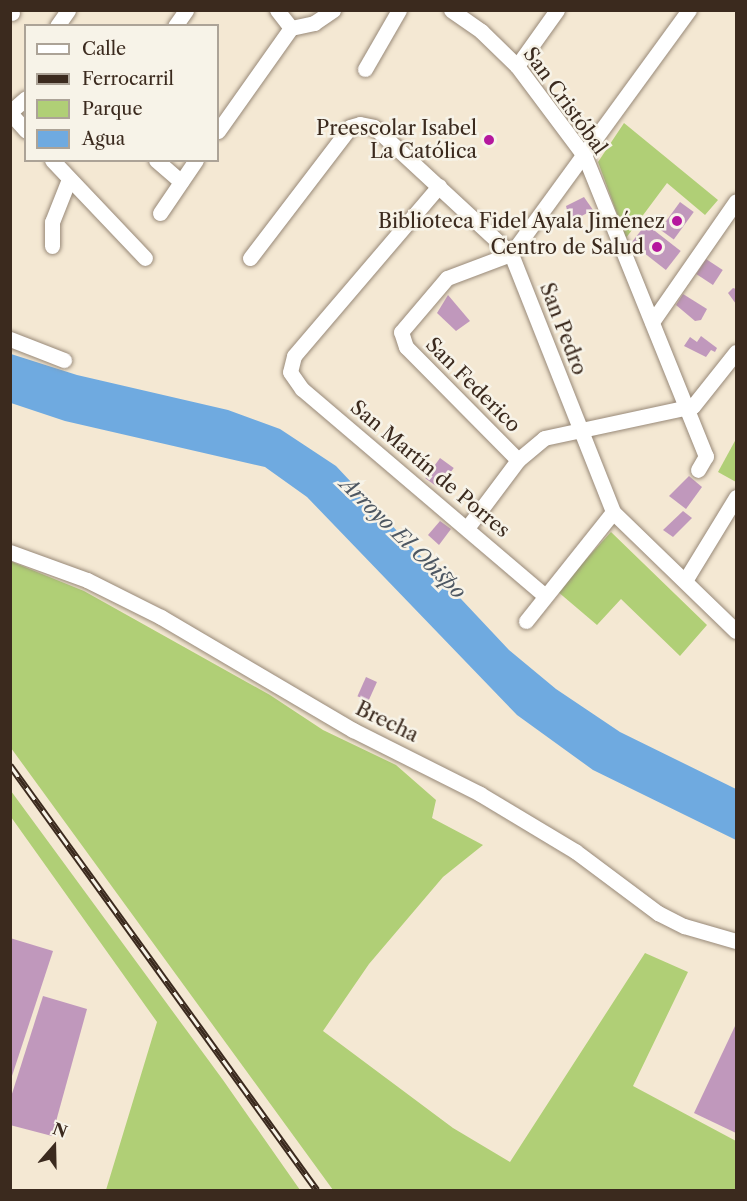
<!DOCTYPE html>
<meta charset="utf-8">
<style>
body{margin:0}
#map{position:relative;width:747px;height:1201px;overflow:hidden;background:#f4e8d3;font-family:"Libre Caslon Text",serif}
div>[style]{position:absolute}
.green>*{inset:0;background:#b0cf76}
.water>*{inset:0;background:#6faae0}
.building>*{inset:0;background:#c098bc;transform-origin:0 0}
.roads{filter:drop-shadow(0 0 2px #988978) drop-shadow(0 0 2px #988978)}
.street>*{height:15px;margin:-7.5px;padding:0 7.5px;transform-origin:7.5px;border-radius:7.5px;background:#fff}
.rail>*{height:7px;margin-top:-3.5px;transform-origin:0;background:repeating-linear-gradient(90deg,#f7f3e8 0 14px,#3b2a1e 0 28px);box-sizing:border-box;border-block:2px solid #3b2a1e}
.dots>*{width:16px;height:16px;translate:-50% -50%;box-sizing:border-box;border:3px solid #f7f3e8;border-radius:50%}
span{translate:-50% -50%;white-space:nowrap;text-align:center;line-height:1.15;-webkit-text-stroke:5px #f7f3e8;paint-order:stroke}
.street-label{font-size:20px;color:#3b2a1e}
.poi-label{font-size:20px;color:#3b2a1e}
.right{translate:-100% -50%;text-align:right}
.water-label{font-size:21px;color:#4d5762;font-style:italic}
.frame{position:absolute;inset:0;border:12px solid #3b2a1e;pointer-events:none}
.legend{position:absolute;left:24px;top:24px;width:195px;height:138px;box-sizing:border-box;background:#f7f3e8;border:2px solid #aca397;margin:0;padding:8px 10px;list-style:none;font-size:18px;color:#3b2a1e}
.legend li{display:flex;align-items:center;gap:12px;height:30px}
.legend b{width:30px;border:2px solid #aca397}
.north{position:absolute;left:24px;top:1117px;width:60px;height:60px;-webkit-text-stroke:4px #f7f3e8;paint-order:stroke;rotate:20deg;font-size:16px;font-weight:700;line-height:24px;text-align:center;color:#3b2a1e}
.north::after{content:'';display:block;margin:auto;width:21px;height:27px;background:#3b2a1e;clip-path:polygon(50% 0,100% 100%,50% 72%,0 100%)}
</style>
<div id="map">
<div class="green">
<i style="clip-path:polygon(624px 123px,718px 200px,705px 215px,667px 183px,626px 238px,598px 162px)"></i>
<i style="clip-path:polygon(736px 439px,736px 482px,718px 472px)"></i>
<i style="clip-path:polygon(611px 532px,707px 625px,680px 656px,621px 599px,597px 625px,557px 591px)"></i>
<i style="clip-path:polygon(10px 561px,84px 591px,270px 695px,323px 730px,396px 765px,436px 800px,432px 818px,483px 845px,443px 877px,369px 964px,323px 1031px,453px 1128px,510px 1162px,645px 953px,688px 972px,633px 1086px,736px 1141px,736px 1190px,333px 1190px,11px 748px)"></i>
<i style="clip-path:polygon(11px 791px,223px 1080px,300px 1190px,106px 1190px,157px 1022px,11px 817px)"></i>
</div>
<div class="water">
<i style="clip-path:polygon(11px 354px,77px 375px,228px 410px,280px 429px,336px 466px,509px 650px,556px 689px,620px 732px,736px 789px,736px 840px,593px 770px,517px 715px,307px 497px,265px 467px,65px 421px,11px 403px)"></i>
</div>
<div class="building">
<i style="clip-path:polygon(584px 197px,593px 210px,570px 222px,566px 206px)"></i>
<i style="left:680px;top:202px;width:17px;height:34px;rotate:36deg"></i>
<i style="left:646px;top:224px;width:44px;height:24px;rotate:38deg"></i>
<i style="left:706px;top:259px;width:20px;height:18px;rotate:33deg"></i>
<i style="clip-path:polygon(733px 288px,736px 289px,736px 304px,728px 293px)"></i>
<i style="clip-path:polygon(683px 294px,707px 309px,701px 320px,695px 321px,676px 305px)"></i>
<i style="clip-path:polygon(448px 295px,470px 321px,456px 331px,437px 313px)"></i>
<i style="clip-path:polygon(701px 336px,717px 348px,715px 352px,711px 350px,706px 357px,684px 346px,690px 337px,697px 342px)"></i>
<i style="left:440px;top:458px;width:17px;height:25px;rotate:36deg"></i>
<i style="clip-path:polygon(689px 476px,702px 487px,686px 509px,669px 496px)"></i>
<i style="clip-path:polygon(683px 511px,692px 518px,673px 537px,663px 530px)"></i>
<i style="clip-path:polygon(440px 521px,451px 529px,439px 545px,428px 535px)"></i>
<i style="left:366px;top:677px;width:12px;height:21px;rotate:24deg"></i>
<i style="clip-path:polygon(10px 938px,53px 951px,11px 1079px,10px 1079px)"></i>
<i style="clip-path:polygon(43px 996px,87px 1009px,52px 1136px,10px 1125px,10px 1100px)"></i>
<i style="clip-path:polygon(736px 1024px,736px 1133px,694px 1113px)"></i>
</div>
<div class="roads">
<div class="street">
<i style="left:11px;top:10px;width:3px;rotate:72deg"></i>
<i style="left:277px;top:10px;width:23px;rotate:52deg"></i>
<i style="left:451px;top:10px;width:37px;rotate:35deg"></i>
<i style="left:481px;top:31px;width:50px;rotate:44.2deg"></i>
<i style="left:517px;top:66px;width:114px;rotate:53.2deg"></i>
<i style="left:585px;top:157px;width:323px;rotate:68deg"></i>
<i style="left:706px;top:456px;width:16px;rotate:120deg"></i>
<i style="left:57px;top:26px;width:19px;rotate:-55deg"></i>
<i style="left:175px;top:26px;width:19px;rotate:-55deg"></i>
<i style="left:517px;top:66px;width:69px;rotate:-54.5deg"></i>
<i style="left:365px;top:69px;width:68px;rotate:-60deg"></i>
<i style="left:10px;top:112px;width:21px;rotate:-41deg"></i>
<i style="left:10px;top:113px;width:24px;rotate:48deg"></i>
<i style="left:218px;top:131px;width:126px;rotate:-54.7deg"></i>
<i style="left:291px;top:28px;width:24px;rotate:-12deg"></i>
<i style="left:314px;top:23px;width:23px;rotate:-34deg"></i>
<i style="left:52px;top:160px;width:135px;rotate:46.5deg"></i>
<i style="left:156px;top:160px;width:33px;rotate:41deg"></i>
<i style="left:439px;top:186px;width:223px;rotate:130.5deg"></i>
<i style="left:294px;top:356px;width:16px;rotate:104deg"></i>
<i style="left:290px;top:372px;width:21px;rotate:55deg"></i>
<i style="left:302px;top:389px;width:319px;rotate:40.4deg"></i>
<i style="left:160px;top:213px;width:64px;rotate:-55.8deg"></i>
<i style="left:52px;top:246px;width:24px;rotate:-90deg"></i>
<i style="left:52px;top:222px;width:46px;rotate:-68.4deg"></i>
<i style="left:250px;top:258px;width:165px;rotate:-52.6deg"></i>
<i style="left:350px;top:127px;width:10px;rotate:-17deg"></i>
<i style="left:360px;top:124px;width:14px;rotate:12deg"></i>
<i style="left:374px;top:127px;width:187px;rotate:42.8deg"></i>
<i style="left:511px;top:254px;width:277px;rotate:68.4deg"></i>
<i style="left:613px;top:512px;width:171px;rotate:44.1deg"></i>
<i style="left:652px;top:322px;width:147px;rotate:-55.2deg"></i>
<i style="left:10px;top:339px;width:58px;rotate:21.3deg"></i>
<i style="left:518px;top:460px;width:159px;rotate:-134.7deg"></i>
<i style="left:406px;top:347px;width:16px;rotate:-108deg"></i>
<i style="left:401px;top:332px;width:71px;rotate:-49.6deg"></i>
<i style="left:447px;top:278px;width:68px;rotate:-20.6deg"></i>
<i style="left:511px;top:254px;width:302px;rotate:-53.9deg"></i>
<i style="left:467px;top:528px;width:85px;rotate:-53.1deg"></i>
<i style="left:518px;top:460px;width:34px;rotate:-40deg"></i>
<i style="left:544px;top:438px;width:152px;rotate:-12.1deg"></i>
<i style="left:693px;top:406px;width:69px;rotate:-51.5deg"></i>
<i style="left:10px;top:552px;width:82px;rotate:20deg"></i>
<i style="left:87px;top:580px;width:83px;rotate:26.6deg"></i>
<i style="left:161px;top:617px;width:223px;rotate:30.5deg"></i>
<i style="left:353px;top:730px;width:142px;rotate:26.7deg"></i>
<i style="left:480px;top:794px;width:111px;rotate:31deg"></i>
<i style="left:575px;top:851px;width:104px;rotate:36.8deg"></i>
<i style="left:658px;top:913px;width:29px;rotate:27deg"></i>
<i style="left:684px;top:926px;width:54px;rotate:16.1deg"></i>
<i style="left:686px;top:579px;width:96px;rotate:-58.6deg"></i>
<i style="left:526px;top:621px;width:139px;rotate:-51.4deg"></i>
</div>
</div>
<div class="rail">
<i style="left:10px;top:765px;width:524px;rotate:54.16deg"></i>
</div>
<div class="dots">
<i style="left:489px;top:140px;background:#b5179e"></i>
<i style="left:677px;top:221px;background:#b5179e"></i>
<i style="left:657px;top:247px;background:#b5179e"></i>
</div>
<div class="street-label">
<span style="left:565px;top:101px;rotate:54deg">San Cristóbal</span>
<span style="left:563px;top:329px;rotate:69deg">San Pedro</span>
<span style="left:473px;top:385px;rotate:45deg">San Federico</span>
<span style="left:430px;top:469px;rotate:40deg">San Martín de Porres</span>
<span style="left:387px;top:722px;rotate:26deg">Brecha</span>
</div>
<div class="poi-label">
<span class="right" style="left:477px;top:140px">Preescolar Isabel<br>La Católica</span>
<span class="right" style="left:665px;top:221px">Biblioteca Fidel Ayala Jiménez</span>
<span class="right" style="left:644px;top:247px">Centro de Salud</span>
</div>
<div class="water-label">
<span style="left:403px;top:538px;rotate:44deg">Arroyo El Obispo</span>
</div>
<div class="frame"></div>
<ul class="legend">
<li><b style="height:8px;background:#fff"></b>Calle</li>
<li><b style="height:8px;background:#3b2a1e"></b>Ferrocarril</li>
<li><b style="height:16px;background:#b0cf76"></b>Parque</li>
<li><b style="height:16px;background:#6faae0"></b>Agua</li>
</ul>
<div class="north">N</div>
</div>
